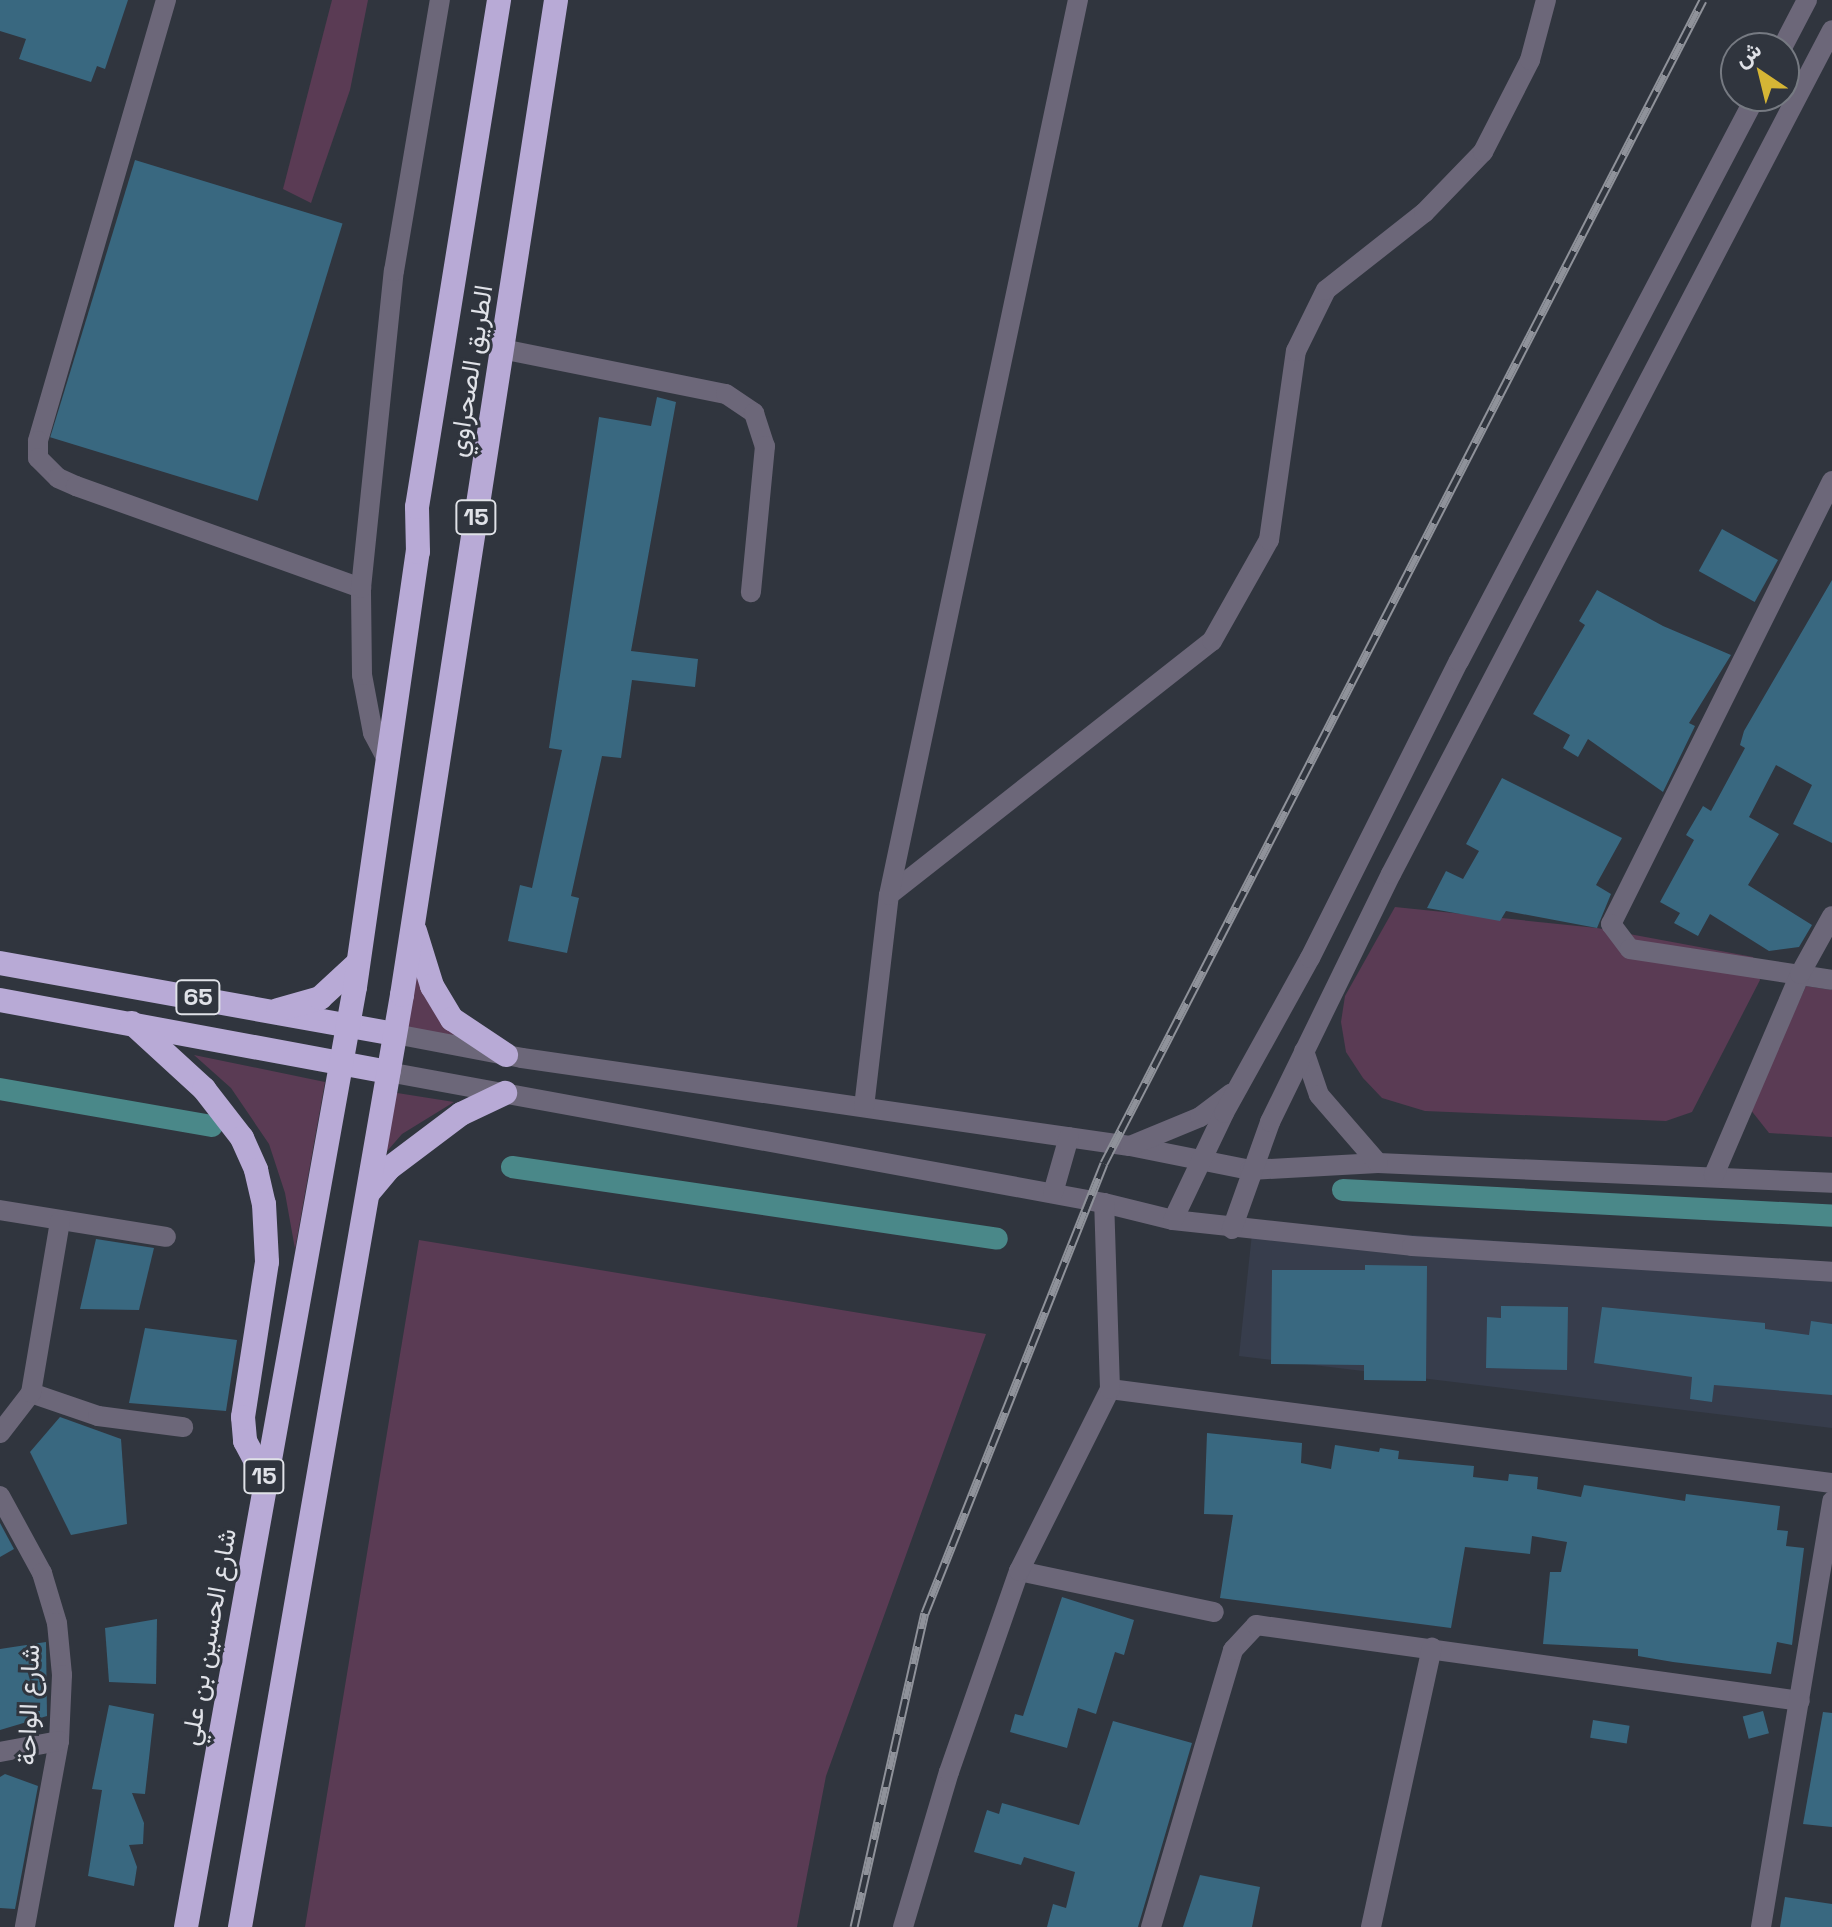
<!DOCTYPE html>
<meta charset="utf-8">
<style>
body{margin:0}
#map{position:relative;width:1832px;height:1927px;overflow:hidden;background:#30353e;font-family:"Space Grotesk",Vazirmatn,sans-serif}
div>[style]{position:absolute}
.built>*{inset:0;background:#373d4c}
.green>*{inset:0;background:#5a3b54}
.canal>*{height:22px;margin:-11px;padding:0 11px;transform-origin:11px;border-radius:11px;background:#4a8889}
.building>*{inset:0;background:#396880;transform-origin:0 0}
.minor>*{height:20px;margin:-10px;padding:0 10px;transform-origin:10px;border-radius:10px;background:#6c6779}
.highway>*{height:24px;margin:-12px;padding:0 12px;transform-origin:12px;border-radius:12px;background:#b8aad6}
.rail>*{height:9px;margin-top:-4.5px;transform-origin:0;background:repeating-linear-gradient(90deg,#30353e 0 18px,#8f929a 0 36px);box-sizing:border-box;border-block:2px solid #8f929a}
span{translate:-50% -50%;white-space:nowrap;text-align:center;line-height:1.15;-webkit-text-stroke:6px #30353e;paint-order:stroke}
.shield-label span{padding:2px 6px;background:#30353e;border:2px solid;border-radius:6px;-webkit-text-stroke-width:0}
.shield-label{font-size:24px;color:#e0e2e8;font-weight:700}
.street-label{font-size:26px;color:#e0e2e8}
.north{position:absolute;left:1720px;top:32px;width:80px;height:80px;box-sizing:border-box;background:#30353e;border:2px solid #767a82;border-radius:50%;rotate:325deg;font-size:22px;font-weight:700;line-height:32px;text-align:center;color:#e0e2e8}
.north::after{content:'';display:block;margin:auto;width:28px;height:36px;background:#d5b535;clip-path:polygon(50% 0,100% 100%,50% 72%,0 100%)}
</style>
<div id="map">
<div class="built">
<i style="clip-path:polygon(1253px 1224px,1832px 1264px,1832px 1428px,1239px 1356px)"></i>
</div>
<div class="green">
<i style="clip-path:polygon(332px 0,368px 0,350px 90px,311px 203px,283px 189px)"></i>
<i style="clip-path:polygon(1395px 907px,1597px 928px,1753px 957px,1760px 980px,1692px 1112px,1666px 1121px,1425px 1111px,1382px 1098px,1363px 1078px,1346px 1052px,1341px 1022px,1345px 996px)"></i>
<i style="clip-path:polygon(416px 974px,436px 1015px,465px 1038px,407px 1027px)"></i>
<i style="clip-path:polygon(1806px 986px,1832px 990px,1832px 1137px,1769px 1133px,1750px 1109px)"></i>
<i style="clip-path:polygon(194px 1055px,325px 1082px,295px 1249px,285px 1193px,269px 1144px,231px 1088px)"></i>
<i style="clip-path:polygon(391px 1092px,454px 1102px,402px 1134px,382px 1157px)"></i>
<i style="clip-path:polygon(419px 1240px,986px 1334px,826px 1776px,797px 1927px,305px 1927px)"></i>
</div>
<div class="canal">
<i style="left:0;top:1089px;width:215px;rotate:9.9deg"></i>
<i style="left:512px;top:1167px;width:490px;rotate:8.4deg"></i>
<i style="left:1343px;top:1190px;width:490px;rotate:3deg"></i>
</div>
<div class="building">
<i style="clip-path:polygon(0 0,128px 0,105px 69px,97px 66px,91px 82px,19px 59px,26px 39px,0 31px)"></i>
<i style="left:135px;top:160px;width:217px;height:290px;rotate:17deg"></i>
<i style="clip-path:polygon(657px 397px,676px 402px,631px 651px,698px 659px,695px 687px,632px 680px,621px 758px,602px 756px,571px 896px,579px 898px,567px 953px,508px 941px,520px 885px,532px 888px,562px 750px,549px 748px,599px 417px,651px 426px)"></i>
<i style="left:1722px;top:529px;width:64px;height:48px;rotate:29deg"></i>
<i style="clip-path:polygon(1832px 580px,1832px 843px,1793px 824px,1812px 785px,1776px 765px,1749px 817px,1779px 834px,1748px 885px,1812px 925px,1799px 947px,1769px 951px,1710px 914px,1698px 936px,1674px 923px,1680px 913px,1660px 902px,1694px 840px,1686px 835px,1703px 806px,1711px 811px,1745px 748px,1740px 745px,1744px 731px)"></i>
<i style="clip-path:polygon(1597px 590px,1663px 626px,1731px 655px,1689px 723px,1695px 726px,1663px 792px,1588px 739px,1578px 757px,1563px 748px,1570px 735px,1533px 714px,1585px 625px,1579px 621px)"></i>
<i style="clip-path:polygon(1502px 778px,1622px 838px,1596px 885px,1611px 894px,1597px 928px,1506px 911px,1500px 921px,1427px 908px,1446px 871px,1463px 879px,1479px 851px,1466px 844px)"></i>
<i style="clip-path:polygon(96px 1239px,154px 1248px,139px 1310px,80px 1309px)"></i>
<i style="clip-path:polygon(1365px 1265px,1427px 1266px,1426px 1381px,1364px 1380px,1364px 1365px,1271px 1364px,1272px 1270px,1365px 1270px)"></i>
<i style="clip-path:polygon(1501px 1306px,1568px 1307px,1567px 1370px,1486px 1368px,1487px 1317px,1501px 1318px)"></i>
<i style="clip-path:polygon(1602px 1307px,1765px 1323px,1765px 1329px,1809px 1335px,1811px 1321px,1832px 1324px,1832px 1395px,1714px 1385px,1712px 1402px,1690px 1399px,1692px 1377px,1594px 1363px)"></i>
<i style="clip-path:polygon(145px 1328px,237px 1340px,226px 1411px,129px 1403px)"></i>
<i style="clip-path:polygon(60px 1417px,121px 1439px,127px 1524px,71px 1535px,30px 1452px)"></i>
<i style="clip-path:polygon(1207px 1433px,1302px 1443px,1301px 1463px,1331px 1469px,1335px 1445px,1379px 1452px,1380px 1448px,1399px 1451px,1398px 1459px,1474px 1466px,1473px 1477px,1508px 1481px,1509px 1474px,1538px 1477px,1537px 1489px,1581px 1497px,1584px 1485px,1685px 1501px,1686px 1494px,1780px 1506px,1777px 1530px,1788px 1531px,1786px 1546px,1804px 1548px,1792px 1645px,1777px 1642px,1771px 1674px,1673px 1662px,1638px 1656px,1638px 1649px,1543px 1644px,1550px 1572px,1561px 1572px,1567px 1542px,1532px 1536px,1530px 1554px,1465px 1547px,1451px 1628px,1220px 1598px,1233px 1515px,1204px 1514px)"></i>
<i style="clip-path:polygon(0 1523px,14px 1549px,0 1557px)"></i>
<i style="clip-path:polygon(1062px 1597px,1134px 1620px,1124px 1655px,1115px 1652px,1096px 1714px,1078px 1708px,1067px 1748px,1010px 1732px,1015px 1714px,1023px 1716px)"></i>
<i style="clip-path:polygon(157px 1619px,156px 1684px,109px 1682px,105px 1628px)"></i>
<i style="clip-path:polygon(46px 1642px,47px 1716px,0 1730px,0 1649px)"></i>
<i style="clip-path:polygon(109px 1705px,154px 1714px,145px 1794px,132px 1793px,144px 1823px,143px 1844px,129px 1845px,137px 1867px,134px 1886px,88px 1876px,102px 1790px,92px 1789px)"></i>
<i style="left:1763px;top:1711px;width:23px;height:21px;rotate:75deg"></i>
<i style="clip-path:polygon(1823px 1712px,1832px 1713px,1832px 1827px,1803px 1824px)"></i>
<i style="left:1593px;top:1720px;width:37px;height:18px;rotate:9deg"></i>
<i style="clip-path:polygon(1113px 1721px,1192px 1743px,1138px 1927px,1047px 1927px,1053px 1904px,1066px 1908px,1075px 1872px,1024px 1857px,1021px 1865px,974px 1852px,987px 1810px,999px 1814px,1002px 1803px,1079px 1825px)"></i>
<i style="clip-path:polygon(5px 1774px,38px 1786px,15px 1909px,0 1908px,0 1777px)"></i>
<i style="clip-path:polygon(1200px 1875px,1260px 1887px,1252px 1927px,1183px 1927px)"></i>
<i style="clip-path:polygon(1785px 1897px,1832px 1904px,1832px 1927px,1780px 1927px)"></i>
</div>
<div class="minor">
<i style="left:166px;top:0;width:459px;rotate:106.2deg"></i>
<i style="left:38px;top:441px;width:17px;rotate:90deg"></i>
<i style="left:38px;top:458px;width:28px;rotate:45deg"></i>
<i style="left:58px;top:478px;width:20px;rotate:24deg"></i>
<i style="left:76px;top:486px;width:303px;rotate:19.7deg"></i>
<i style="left:1782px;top:48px;width:54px;rotate:-62.5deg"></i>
<i style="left:502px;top:349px;width:228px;rotate:11.4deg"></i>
<i style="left:726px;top:394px;width:34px;rotate:34deg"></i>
<i style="left:754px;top:413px;width:35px;rotate:72deg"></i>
<i style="left:765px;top:446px;width:147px;rotate:95.5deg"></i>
<i style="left:1832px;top:481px;width:495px;rotate:116.5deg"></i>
<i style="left:1611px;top:924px;width:31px;rotate:53deg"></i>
<i style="left:1630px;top:949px;width:204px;rotate:8.7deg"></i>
<i style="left:389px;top:763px;width:34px;rotate:-118deg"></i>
<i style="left:373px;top:733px;width:59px;rotate:-100.7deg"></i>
<i style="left:362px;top:675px;width:87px;rotate:-90.7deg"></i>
<i style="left:361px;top:588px;width:319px;rotate:-84.1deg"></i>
<i style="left:394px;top:271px;width:275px;rotate:-80.4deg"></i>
<i style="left:889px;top:895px;width:411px;rotate:-38.2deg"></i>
<i style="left:1212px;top:641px;width:116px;rotate:-60.6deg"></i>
<i style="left:1269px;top:540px;width:191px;rotate:-81.9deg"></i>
<i style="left:1296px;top:351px;width:68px;rotate:-63.8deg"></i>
<i style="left:1326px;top:290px;width:125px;rotate:-38.2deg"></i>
<i style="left:1424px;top:213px;width:85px;rotate:-46deg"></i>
<i style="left:1483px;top:152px;width:103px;rotate:-62.9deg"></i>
<i style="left:1530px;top:60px;width:62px;rotate:-75.1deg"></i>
<i style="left:395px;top:1034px;width:129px;rotate:10.7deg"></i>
<i style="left:522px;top:1058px;width:614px;rotate:8.24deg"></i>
<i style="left:1130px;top:1146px;width:122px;rotate:11.3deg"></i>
<i style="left:1250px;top:1170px;width:128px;rotate:-3.1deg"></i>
<i style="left:1378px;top:1163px;width:454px;rotate:2.5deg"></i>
<i style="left:1304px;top:1051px;width:46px;rotate:71.2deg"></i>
<i style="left:1319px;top:1095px;width:90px;rotate:49.1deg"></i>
<i style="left:388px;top:1072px;width:728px;rotate:10.37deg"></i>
<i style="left:1104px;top:1203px;width:71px;rotate:13.8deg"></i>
<i style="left:1173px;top:1220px;width:240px;rotate:6.2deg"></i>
<i style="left:1412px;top:1246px;width:421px;rotate:3.5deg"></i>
<i style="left:864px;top:1107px;width:213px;rotate:-83.3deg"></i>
<i style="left:889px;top:895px;width:915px;rotate:-78.08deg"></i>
<i style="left:1130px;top:1146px;width:76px;rotate:-22.5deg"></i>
<i style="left:1200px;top:1117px;width:39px;rotate:-37deg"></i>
<i style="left:1714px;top:1175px;width:219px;rotate:-66.8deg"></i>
<i style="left:1800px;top:974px;width:66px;rotate:-61.1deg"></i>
<i style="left:1053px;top:1193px;width:58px;rotate:-74.1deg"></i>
<i style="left:0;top:1210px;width:168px;rotate:9.2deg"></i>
<i style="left:1173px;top:1220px;width:119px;rotate:-64.5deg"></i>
<i style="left:1224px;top:1113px;width:177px;rotate:-61deg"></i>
<i style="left:1310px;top:958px;width:332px;rotate:-63.4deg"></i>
<i style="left:1459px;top:661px;width:638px;rotate:-62.27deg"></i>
<i style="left:1232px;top:1229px;width:114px;rotate:-70.4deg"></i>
<i style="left:1270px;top:1122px;width:276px;rotate:-64deg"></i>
<i style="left:1391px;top:874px;width:952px;rotate:-62.41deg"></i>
<i style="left:1110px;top:1389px;width:728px;rotate:7.42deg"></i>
<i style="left:31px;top:1393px;width:71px;rotate:18.9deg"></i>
<i style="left:98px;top:1416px;width:86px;rotate:7.4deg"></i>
<i style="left:0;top:1433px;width:51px;rotate:-52.2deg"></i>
<i style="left:31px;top:1393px;width:174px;rotate:-80.4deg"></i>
<i style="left:0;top:1496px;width:88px;rotate:61.4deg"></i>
<i style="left:42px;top:1573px;width:52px;rotate:73.3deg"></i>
<i style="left:57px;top:1623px;width:52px;rotate:84.5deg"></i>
<i style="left:62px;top:1675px;width:66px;rotate:92.6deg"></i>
<i style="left:59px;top:1741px;width:189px;rotate:100.4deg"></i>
<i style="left:1019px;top:1571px;width:199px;rotate:11.9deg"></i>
<i style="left:0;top:1752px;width:60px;rotate:-10.6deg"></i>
<i style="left:903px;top:1927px;width:162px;rotate:-73.5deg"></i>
<i style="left:949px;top:1772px;width:213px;rotate:-70.8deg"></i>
<i style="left:1019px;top:1571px;width:203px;rotate:-63.4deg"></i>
<i style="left:1110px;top:1389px;width:186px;rotate:-91.8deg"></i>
<i style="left:1151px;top:1927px;width:289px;rotate:-73.5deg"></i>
<i style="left:1233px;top:1650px;width:34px;rotate:-47deg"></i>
<i style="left:1256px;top:1625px;width:549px;rotate:7.95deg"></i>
<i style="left:1371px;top:1927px;width:286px;rotate:-77.7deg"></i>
<i style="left:1761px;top:1927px;width:432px;rotate:-80.5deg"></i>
</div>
<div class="highway">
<i style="left:415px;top:931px;width:58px;rotate:72.8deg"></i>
<i style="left:432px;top:986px;width:39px;rotate:59deg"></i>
<i style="left:452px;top:1019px;width:65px;rotate:33.7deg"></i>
<i style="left:0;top:963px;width:401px;rotate:10.2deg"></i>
<i style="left:0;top:1000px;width:395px;rotate:10.5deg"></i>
<i style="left:278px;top:1010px;width:44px;rotate:-15.9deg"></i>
<i style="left:320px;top:998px;width:50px;rotate:-42.6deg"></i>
<i style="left:132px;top:1023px;width:98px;rotate:42.5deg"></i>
<i style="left:204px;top:1089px;width:62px;rotate:52.2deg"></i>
<i style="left:242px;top:1138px;width:35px;rotate:66deg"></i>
<i style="left:256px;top:1170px;width:35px;rotate:77deg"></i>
<i style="left:264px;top:1204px;width:58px;rotate:87deg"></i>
<i style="left:267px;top:1262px;width:157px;rotate:98.8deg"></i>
<i style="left:243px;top:1417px;width:24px;rotate:85deg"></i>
<i style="left:245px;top:1441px;width:40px;rotate:62deg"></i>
<i style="left:369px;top:1192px;width:30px;rotate:-50deg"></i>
<i style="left:388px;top:1169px;width:91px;rotate:-37deg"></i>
<i style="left:461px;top:1114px;width:49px;rotate:-25.5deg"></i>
<i style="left:186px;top:1927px;width:955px;rotate:-79.81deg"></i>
<i style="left:355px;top:987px;width:440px;rotate:-81.8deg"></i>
<i style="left:418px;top:552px;width:45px;rotate:-91.3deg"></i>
<i style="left:417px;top:507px;width:514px;rotate:-80.81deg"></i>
<i style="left:240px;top:1927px;width:946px;rotate:-80.14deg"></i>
<i style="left:402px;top:995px;width:1007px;rotate:-81.2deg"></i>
</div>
<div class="rail">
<i style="left:854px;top:1927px;width:322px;rotate:-77.3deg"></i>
<i style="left:925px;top:1613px;width:484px;rotate:-68.3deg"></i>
<i style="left:1104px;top:1163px;width:1308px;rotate:-62.75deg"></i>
</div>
<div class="shield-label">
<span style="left:476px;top:517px">15</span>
<span style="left:198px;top:997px">65</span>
<span style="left:264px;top:1476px">15</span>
</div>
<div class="street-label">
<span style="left:471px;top:371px;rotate:-81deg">الطريق الصحراوي</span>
<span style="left:209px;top:1637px;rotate:-80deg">شارع الحسين بن علي</span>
<span style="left:29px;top:1705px;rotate:-88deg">شارع الواحة</span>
</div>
<div class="north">ش</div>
</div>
